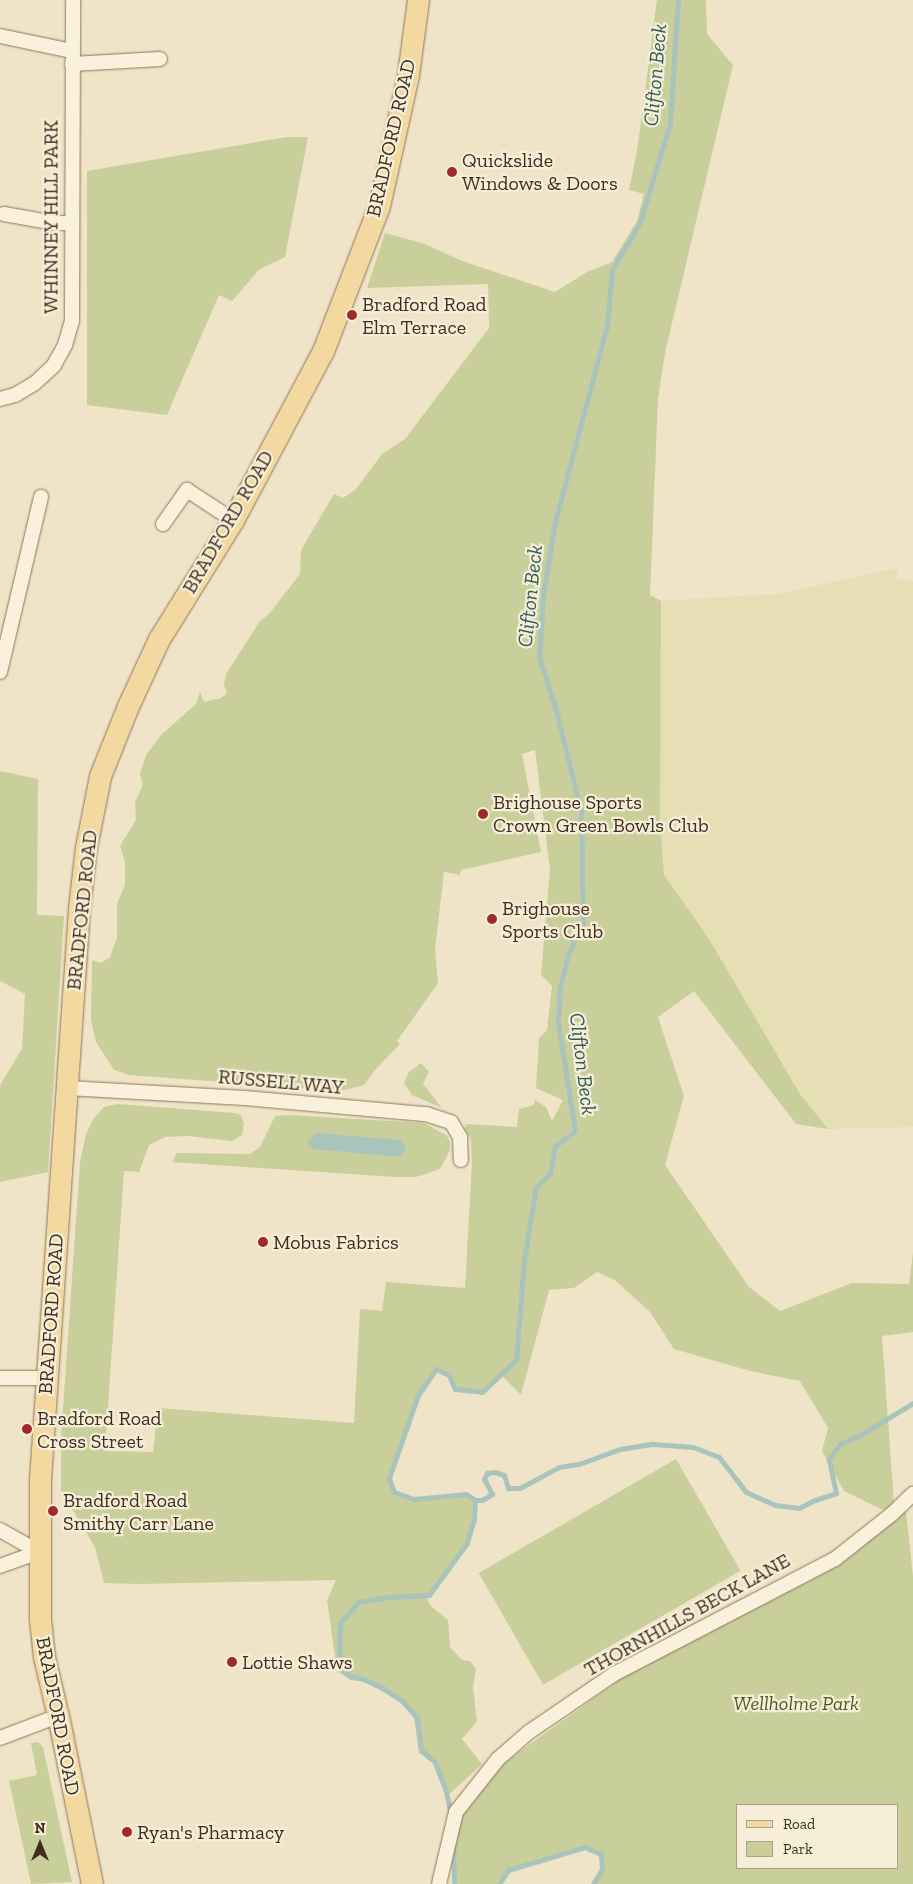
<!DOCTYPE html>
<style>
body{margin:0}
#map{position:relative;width:913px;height:1884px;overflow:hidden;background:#f0e4c8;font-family:"Zilla Slab",serif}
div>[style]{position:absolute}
.farmland>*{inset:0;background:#e6deb5}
.green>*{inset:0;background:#c9cf9b;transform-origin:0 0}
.water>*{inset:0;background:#a9c4bc}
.stream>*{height:5px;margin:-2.5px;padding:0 2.5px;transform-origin:2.5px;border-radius:2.5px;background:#a9c4bc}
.roads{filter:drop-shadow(0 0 1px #8d765c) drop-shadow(0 0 1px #8d765c)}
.street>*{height:14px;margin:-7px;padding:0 7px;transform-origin:7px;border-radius:7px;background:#faf1dc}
.primary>*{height:21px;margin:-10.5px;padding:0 10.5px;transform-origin:10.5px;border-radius:10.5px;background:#f3d9a0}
.dots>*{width:14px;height:14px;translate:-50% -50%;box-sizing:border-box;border:2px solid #f7eed8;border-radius:50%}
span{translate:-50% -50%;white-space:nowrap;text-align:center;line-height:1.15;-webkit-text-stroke:4.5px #f7eed8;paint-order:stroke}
.street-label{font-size:20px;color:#3d2e20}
.poi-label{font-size:20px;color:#3d2e20}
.left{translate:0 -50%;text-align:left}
.park-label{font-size:20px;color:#4d5a26;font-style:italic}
.water-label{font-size:21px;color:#2f5d5a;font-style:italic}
.legend{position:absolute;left:736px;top:1804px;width:162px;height:65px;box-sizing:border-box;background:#f7eed8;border:1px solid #ada18e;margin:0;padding:6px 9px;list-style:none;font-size:15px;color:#3d2e20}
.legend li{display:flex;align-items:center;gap:10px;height:25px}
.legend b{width:25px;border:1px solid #ada18e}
.north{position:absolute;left:15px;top:1819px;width:50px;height:50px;-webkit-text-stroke:4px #f7eed8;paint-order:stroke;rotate:0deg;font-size:14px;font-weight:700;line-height:20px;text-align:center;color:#3d2e20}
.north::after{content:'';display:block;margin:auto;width:18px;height:22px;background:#3d2e20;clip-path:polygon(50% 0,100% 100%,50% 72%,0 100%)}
</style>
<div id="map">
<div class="farmland">
<i style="clip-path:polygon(898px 568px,896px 579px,913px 581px,913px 1127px,828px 1129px,800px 1094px,709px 939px,664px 875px,660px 824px,661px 601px,777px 594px)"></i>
</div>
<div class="green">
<i style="clip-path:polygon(657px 0,706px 0,707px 34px,733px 65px,665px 353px,658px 399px,650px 595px,661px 601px,660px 824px,664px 875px,709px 939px,800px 1094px,828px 1129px,796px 1124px,694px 991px,658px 1017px,684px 1096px,665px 1165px,749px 1287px,780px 1311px,852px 1283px,909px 1284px,913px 1252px,913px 1332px,882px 1336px,894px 1504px,883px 1510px,844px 1491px,822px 1451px,828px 1428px,800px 1381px,750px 1371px,674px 1349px,650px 1312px,616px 1281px,597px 1272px,574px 1288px,549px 1290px,521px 1395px,502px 1376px,482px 1392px,455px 1389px,449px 1375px,436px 1369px,418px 1395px,389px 1478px,394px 1492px,414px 1499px,466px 1494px,475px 1500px,474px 1519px,467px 1543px,429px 1595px,425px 1595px,431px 1606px,448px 1620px,450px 1647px,462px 1660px,470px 1661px,476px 1669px,473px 1687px,477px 1721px,462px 1739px,482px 1764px,451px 1793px,444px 1792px,433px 1763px,419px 1753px,414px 1718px,401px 1702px,365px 1682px,350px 1680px,337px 1671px,327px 1600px,336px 1580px,138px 1584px,104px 1583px,95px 1547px,61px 1491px,61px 1438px,80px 1162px,86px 1134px,94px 1118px,104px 1107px,117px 1104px,235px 1113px,241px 1115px,244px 1124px,242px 1135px,232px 1141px,188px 1136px,165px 1137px,149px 1145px,139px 1172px,124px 1171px,105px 1451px,153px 1452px,158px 1408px,354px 1423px,360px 1309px,382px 1311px,386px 1282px,465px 1288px,472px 1163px,471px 1140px,465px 1129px,466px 1124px,517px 1127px,519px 1109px,534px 1105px,535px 1100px,546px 1107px,552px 1121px,563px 1100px,536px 1088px,539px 1038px,547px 1030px,552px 986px,541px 975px,550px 870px,535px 750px,522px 754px,541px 852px,461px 870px,460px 875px,444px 872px,435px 950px,438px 983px,397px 1041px,400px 1044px,375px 1070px,364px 1085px,341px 1091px,129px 1075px,114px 1070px,96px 1042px,91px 1020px,92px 960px,101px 963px,110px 957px,117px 938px,117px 903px,125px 885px,125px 862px,120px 846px,136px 820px,135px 802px,143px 785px,140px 774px,146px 755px,162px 734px,196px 704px,200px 692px,204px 702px,221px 698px,227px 693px,224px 685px,226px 674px,260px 621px,269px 614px,300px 574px,301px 550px,334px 494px,343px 498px,356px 489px,382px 454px,405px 439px,489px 328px,488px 284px,367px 288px,385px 233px,425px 244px,462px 261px,555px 292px,587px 272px,612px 262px,637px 221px,644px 194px,629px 190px,637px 151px)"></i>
<i style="clip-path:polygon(287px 137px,308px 137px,285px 257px,260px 269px,232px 301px,219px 295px,167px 415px,87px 405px,87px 171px)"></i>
<i style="clip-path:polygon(0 771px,38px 779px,37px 915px,64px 916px,48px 1172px,0 1182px,0 1085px,22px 1049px,25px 994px,0 981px)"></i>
<i style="clip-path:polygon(421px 1063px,429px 1072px,423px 1084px,442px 1108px,412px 1095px,404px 1083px,409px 1072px)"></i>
<i style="clip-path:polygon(288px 1115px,424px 1123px,446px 1135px,450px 1141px,450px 1150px,440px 1169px,416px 1177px,395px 1177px,172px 1162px,177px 1153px,250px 1154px,260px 1147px,275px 1116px)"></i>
<i style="left:676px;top:1459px;width:129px;height:228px;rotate:60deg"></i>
<i style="clip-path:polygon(evenodd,906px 1511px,913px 1576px,913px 1884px,593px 1884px,602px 1869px,601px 1854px,585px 1847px,508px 1870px,499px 1884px,454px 1884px,452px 1834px,463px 1809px,483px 1781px,504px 1763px,629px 1673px,840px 1565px,906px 1511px,737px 1805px,897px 1805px,897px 1868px,737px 1868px,737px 1805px)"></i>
<i style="clip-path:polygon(38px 1742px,43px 1747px,72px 1882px,31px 1884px,9px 1781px,37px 1775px,31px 1743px)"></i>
</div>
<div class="water">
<i style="clip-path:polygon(317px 1133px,400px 1140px,406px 1147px,401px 1157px,314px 1149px,307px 1142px)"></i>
</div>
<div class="stream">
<i style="left:475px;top:1500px;width:7px"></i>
<i style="left:482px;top:1500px;width:12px;rotate:-31deg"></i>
<i style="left:492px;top:1494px;width:17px;rotate:-118deg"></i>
<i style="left:484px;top:1479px;width:7px;rotate:-63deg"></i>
<i style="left:487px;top:1473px;width:8px;rotate:-7deg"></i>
<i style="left:495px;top:1472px;width:9px;rotate:18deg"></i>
<i style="left:504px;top:1475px;width:14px;rotate:73deg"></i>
<i style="left:508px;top:1488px;width:12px"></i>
<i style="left:520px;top:1488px;width:44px;rotate:-28.3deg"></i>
<i style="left:559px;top:1467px;width:20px;rotate:-9deg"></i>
<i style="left:579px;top:1464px;width:44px;rotate:-20.1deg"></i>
<i style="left:620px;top:1449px;width:33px;rotate:-9deg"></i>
<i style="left:653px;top:1444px;width:40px;rotate:4.3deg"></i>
<i style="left:693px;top:1447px;width:28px;rotate:21deg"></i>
<i style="left:719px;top:1457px;width:44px;rotate:52.4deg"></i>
<i style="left:746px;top:1492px;width:32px;rotate:24deg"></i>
<i style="left:775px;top:1505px;width:24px;rotate:7deg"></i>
<i style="left:799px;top:1508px;width:18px;rotate:-27deg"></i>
<i style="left:815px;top:1500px;width:22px;rotate:-18deg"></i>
<i style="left:836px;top:1493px;width:35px;rotate:-102deg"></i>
<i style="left:829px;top:1459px;width:19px;rotate:-54deg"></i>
<i style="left:840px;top:1444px;width:22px;rotate:-24deg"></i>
<i style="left:860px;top:1435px;width:62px;rotate:-31.1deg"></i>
<i style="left:451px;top:1815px;width:25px;rotate:-102deg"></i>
<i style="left:446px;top:1791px;width:31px;rotate:-111deg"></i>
<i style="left:435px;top:1762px;width:18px;rotate:-139deg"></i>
<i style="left:421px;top:1750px;width:33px;rotate:-97deg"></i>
<i style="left:417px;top:1717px;width:22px;rotate:-133deg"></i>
<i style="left:402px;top:1701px;width:23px;rotate:-146deg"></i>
<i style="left:383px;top:1688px;width:21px;rotate:-155deg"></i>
<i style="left:364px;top:1679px;width:13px;rotate:-167deg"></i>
<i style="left:351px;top:1676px;width:14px;rotate:-146deg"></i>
<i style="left:339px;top:1668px;width:45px;rotate:-88.7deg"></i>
<i style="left:340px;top:1623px;width:28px;rotate:-49deg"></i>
<i style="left:358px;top:1602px;width:32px;rotate:-9deg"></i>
<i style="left:390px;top:1597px;width:39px;rotate:-3deg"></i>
<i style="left:429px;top:1595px;width:64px;rotate:-53.8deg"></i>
<i style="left:467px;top:1543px;width:25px;rotate:-74deg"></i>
<i style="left:474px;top:1519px;width:19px;rotate:-87deg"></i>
<i style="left:475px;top:1500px;width:11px;rotate:-146deg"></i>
<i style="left:466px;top:1494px;width:52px;rotate:174.5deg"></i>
<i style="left:414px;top:1499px;width:21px;rotate:-161deg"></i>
<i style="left:394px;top:1492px;width:15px;rotate:-110deg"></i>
<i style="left:389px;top:1478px;width:88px;rotate:-70.7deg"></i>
<i style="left:418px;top:1395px;width:32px;rotate:-55deg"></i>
<i style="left:436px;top:1369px;width:14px;rotate:25deg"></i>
<i style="left:449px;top:1375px;width:15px;rotate:67deg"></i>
<i style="left:455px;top:1389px;width:27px;rotate:6deg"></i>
<i style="left:482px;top:1392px;width:47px;rotate:-43.3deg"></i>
<i style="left:516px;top:1360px;width:100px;rotate:-85.4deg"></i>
<i style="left:524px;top:1260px;width:74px;rotate:-80.7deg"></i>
<i style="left:536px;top:1187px;width:19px;rotate:-43deg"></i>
<i style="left:550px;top:1174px;width:28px;rotate:-80deg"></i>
<i style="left:555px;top:1146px;width:25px;rotate:-37deg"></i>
<i style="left:575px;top:1131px;width:109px;rotate:-98.9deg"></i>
<i style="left:558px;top:1023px;width:36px;rotate:-87deg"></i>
<i style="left:560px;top:987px;width:36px;rotate:-76deg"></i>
<i style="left:569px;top:952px;width:32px;rotate:-64deg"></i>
<i style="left:583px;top:923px;width:112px;rotate:-91deg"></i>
<i style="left:581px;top:811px;width:107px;rotate:-104deg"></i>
<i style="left:555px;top:707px;width:52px;rotate:-107.7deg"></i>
<i style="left:539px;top:657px;width:62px;rotate:-86.3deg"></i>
<i style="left:543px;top:595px;width:74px;rotate:-80.7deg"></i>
<i style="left:555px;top:522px;width:204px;rotate:-75.2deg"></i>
<i style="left:607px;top:325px;width:55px;rotate:-84.8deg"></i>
<i style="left:612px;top:270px;width:56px;rotate:-59.7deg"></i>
<i style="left:640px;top:222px;width:103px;rotate:-73.1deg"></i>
<i style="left:670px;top:123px;width:123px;rotate:-86.3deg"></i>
<i style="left:453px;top:1848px;width:36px;rotate:88deg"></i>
<i style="left:499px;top:1884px;width:17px;rotate:-57deg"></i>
<i style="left:508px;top:1870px;width:80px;rotate:-16.6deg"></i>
<i style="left:585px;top:1847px;width:17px;rotate:24deg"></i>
<i style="left:601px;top:1854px;width:15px;rotate:86deg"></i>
<i style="left:602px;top:1869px;width:17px;rotate:121deg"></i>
</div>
<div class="roads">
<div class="street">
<i style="left:0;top:36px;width:74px;rotate:11.8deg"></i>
<i style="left:72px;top:64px;width:88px;rotate:-3.3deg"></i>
<i style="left:4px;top:214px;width:52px;rotate:10deg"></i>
<i style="left:55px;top:223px;width:16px"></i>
<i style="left:0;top:399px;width:16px;rotate:-15deg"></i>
<i style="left:15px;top:395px;width:23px;rotate:-31deg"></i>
<i style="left:35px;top:383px;width:26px;rotate:-43deg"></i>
<i style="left:54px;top:365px;width:23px;rotate:-61deg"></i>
<i style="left:65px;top:345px;width:26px;rotate:-74deg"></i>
<i style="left:72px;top:320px;width:320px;rotate:-89.8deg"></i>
<i style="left:163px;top:524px;width:42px;rotate:-54.8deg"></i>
<i style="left:187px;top:490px;width:55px;rotate:33.1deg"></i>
<i style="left:0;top:672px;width:180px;rotate:-76.8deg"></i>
<i style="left:67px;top:1088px;width:178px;rotate:3.2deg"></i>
<i style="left:245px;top:1098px;width:182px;rotate:5.1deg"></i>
<i style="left:426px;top:1114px;width:26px;rotate:18deg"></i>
<i style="left:451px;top:1122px;width:17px;rotate:59deg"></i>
<i style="left:460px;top:1137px;width:23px;rotate:88deg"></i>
<i style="left:0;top:1378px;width:46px"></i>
<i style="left:0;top:1530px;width:45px;rotate:29.4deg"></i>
<i style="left:0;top:1566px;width:41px;rotate:-19.7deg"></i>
<i style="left:0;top:1738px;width:62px;rotate:-20.8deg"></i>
<i style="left:439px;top:1884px;width:74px;rotate:-76.7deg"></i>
<i style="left:456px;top:1812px;width:68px;rotate:-51.6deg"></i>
<i style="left:498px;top:1759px;width:41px;rotate:-41.1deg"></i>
<i style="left:529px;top:1732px;width:103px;rotate:-34.3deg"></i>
<i style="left:614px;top:1674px;width:249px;rotate:-27.5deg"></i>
<i style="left:835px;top:1559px;width:73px;rotate:-38.3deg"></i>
<i style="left:892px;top:1514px;width:29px;rotate:-44deg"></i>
</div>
<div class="primary">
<i style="left:92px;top:1884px;width:171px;rotate:-101.4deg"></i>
<i style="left:58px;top:1716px;width:61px;rotate:-103.3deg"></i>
<i style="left:44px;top:1657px;width:39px;rotate:-96deg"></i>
<i style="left:40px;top:1618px;width:139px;rotate:-90deg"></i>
<i style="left:40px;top:1479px;width:572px;rotate:-86.09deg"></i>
<i style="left:79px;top:908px;width:61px;rotate:-83.5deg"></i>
<i style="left:86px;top:847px;width:72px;rotate:-78.8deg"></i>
<i style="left:100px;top:776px;width:75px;rotate:-68.2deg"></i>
<i style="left:128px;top:706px;width:74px;rotate:-65.2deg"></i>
<i style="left:159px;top:639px;width:140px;rotate:-58.1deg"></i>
<i style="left:233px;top:520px;width:191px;rotate:-62deg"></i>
<i style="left:323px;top:351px;width:155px;rotate:-68.9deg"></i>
<i style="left:379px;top:206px;width:134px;rotate:-77.5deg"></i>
<i style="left:408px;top:75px;width:76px;rotate:-82.4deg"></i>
</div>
</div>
<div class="dots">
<i style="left:452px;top:172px;background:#9e2a2b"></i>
<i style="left:352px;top:315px;background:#9e2a2b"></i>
<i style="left:483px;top:814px;background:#9e2a2b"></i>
<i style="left:492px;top:919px;background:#9e2a2b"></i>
<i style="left:263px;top:1242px;background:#9e2a2b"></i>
<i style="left:27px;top:1429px;background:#9e2a2b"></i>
<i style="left:53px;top:1511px;background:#9e2a2b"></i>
<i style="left:232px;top:1662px;background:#9e2a2b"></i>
<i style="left:127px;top:1832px;background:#9e2a2b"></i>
</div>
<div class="street-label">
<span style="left:391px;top:138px;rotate:-77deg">BRADFORD ROAD</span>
<span style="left:51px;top:217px;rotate:-90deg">WHINNEY HILL PARK</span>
<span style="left:228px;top:522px;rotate:-60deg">BRADFORD ROAD</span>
<span style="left:82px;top:910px;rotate:-84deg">BRADFORD ROAD</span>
<span style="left:281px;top:1082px;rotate:5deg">RUSSELL WAY</span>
<span style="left:51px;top:1314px;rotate:-86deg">BRADFORD ROAD</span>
<span style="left:687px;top:1615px;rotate:-29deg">THORNHILLS BECK LANE</span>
<span style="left:58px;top:1716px;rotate:79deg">BRADFORD ROAD</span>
</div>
<div class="poi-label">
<span class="left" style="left:462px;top:172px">Quickslide<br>Windows &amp; Doors</span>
<span class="left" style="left:362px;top:316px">Bradford Road<br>Elm Terrace</span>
<span class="left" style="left:493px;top:814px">Brighouse Sports<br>Crown Green Bowls Club</span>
<span class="left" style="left:502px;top:920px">Brighouse<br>Sports Club</span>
<span class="left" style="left:273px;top:1242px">Mobus Fabrics</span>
<span class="left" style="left:37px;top:1430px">Bradford Road<br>Cross Street</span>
<span class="left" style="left:63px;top:1512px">Bradford Road<br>Smithy Carr Lane</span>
<span class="left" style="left:242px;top:1662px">Lottie Shaws</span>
<span class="left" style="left:137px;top:1832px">Ryan's Pharmacy</span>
</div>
<div class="park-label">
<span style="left:796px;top:1703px">Wellholme Park</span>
</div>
<div class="water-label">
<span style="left:655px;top:75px;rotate:-85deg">Clifton Beck</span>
<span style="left:530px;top:596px;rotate:-84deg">Clifton Beck</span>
<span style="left:583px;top:1064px;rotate:83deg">Clifton Beck</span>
</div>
<ul class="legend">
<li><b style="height:6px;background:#f3d9a0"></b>Road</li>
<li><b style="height:14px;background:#c9cf9b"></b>Park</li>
</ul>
<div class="north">N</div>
</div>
